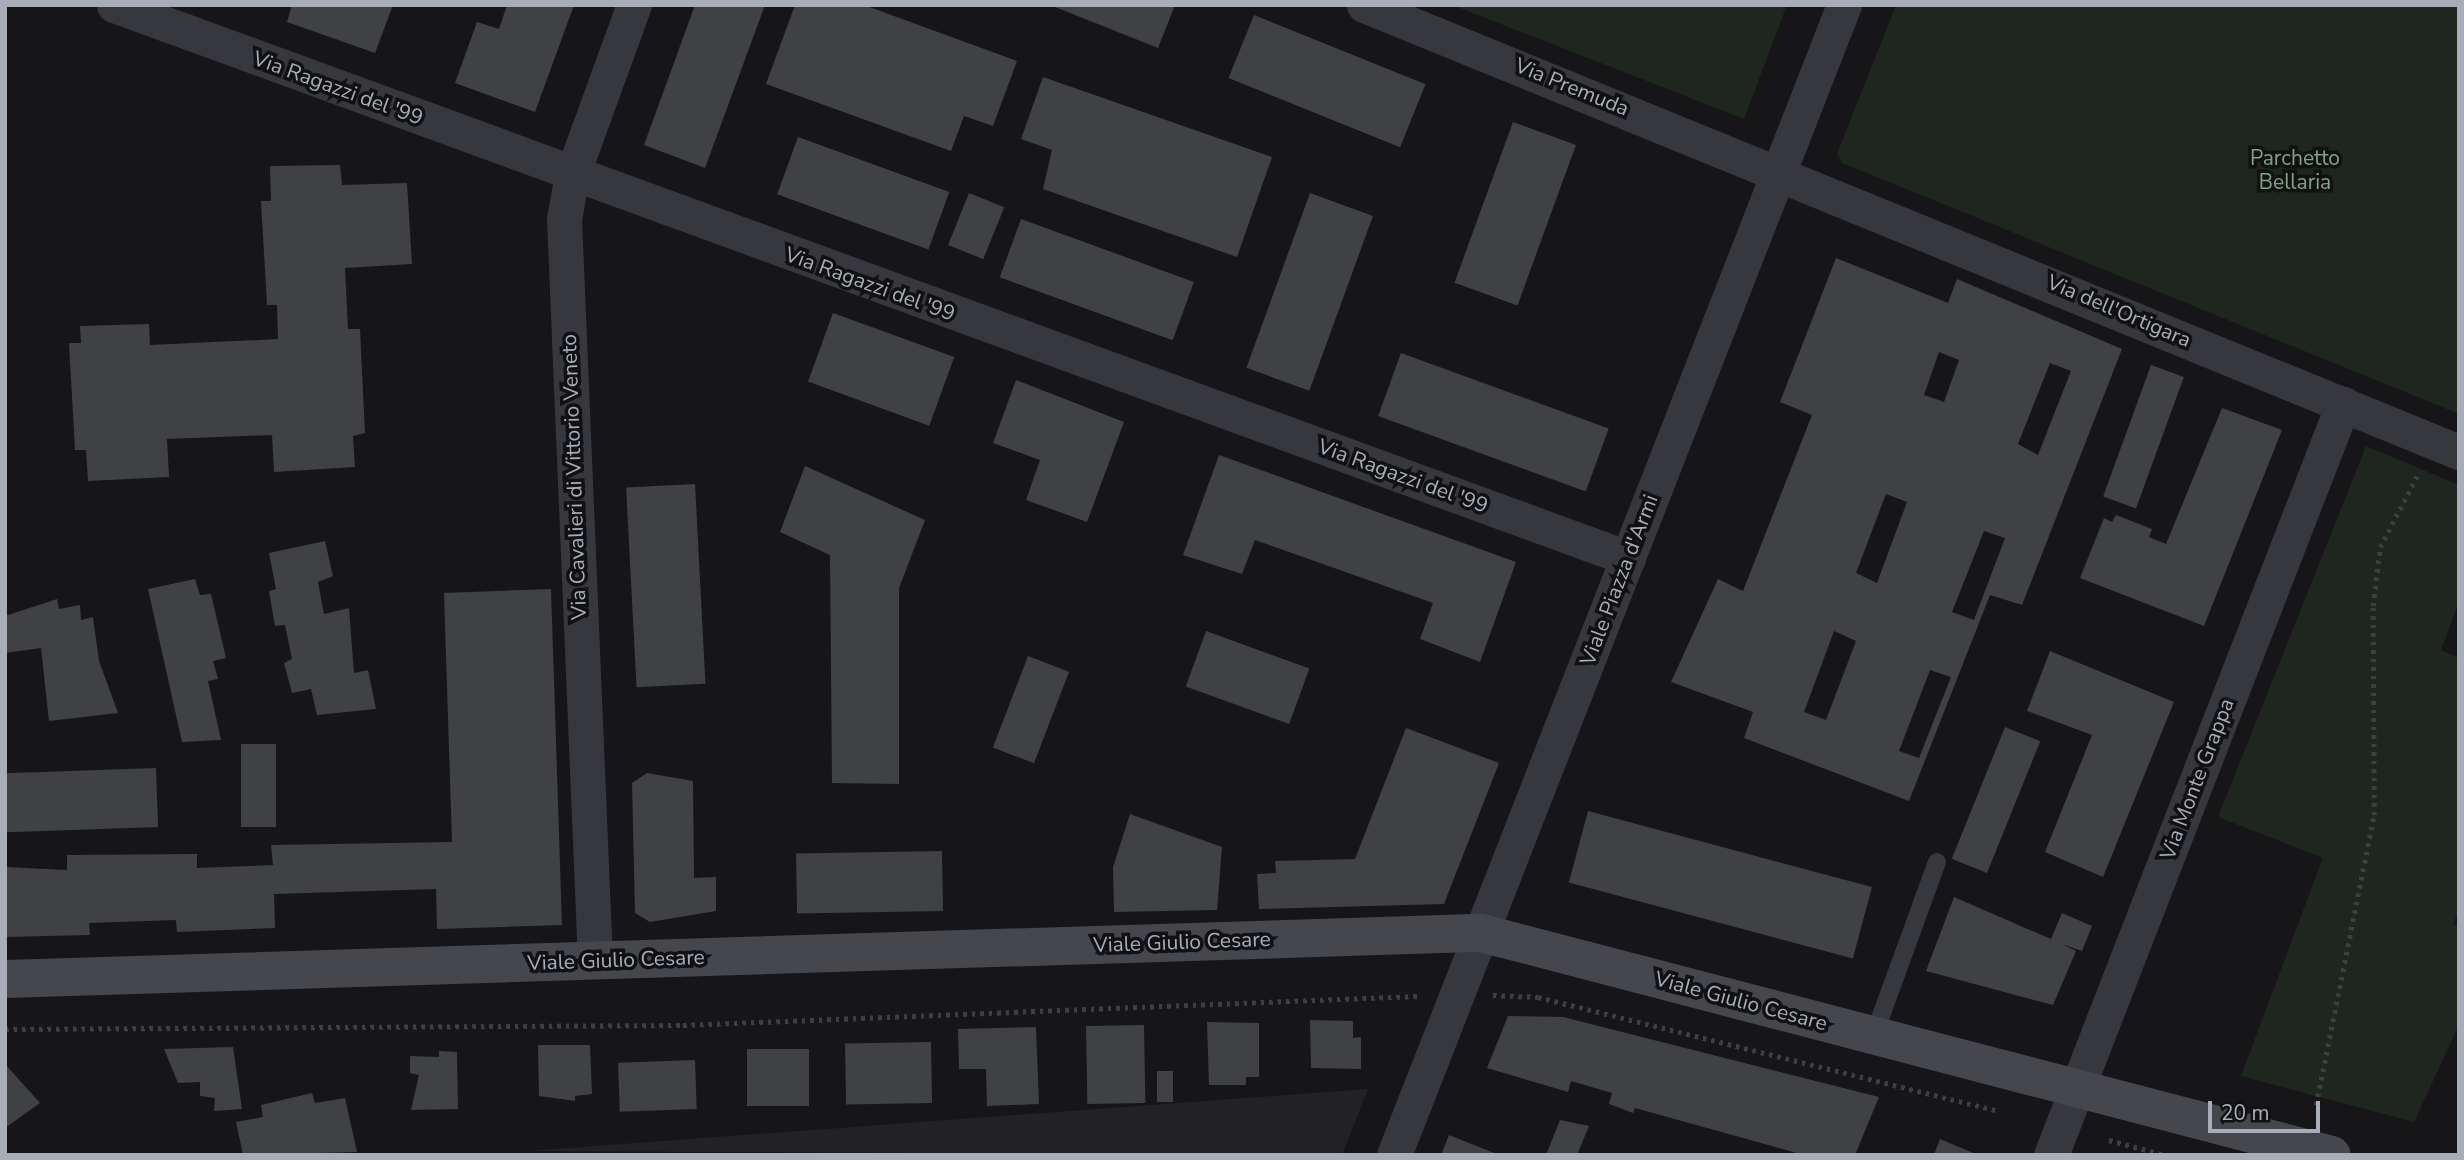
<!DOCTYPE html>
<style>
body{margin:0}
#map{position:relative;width:2464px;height:1160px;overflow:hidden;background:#161618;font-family:"Nunito Sans",sans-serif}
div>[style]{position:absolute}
.built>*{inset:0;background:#222225}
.green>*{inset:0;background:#1e261f}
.building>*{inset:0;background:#404145;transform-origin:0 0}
.path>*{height:4.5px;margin-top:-2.25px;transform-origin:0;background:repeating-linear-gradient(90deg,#3d3f44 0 3.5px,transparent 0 8.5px)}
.lane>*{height:18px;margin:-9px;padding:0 9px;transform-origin:9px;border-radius:9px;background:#37383d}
.street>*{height:35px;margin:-17.5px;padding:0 17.5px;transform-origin:17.5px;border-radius:17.5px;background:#37383d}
.secondary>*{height:38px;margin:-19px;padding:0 19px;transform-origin:19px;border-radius:19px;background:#45474d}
span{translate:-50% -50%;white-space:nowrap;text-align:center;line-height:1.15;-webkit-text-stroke:7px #111113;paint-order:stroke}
.street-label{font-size:21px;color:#a8adb8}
.park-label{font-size:21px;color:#7fa381}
.frame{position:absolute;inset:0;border:7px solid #a8adb8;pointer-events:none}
.scale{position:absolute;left:2208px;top:1101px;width:112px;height:32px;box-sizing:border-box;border:4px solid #a8adb8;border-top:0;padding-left:9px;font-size:21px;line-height:24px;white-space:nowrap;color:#a8adb8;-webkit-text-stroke:5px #111113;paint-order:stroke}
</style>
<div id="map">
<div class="built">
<i style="clip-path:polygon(1368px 1089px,1342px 1155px,528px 1151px)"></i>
</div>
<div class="green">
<i style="clip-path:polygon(1452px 5px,1787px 5px,1744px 119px)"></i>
<i style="clip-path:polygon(1896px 5px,2459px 5px,2459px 414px,1842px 163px,1837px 154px)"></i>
<i style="clip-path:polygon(2366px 446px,2459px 485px,2459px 602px,2441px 650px,2459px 658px,2459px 910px,2453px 924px,2459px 927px,2459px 1025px,2414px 1122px,2241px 1076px,2323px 858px,2218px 817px)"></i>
</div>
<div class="building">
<i style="clip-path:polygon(292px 5px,393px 5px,375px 53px,287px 22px)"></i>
<i style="clip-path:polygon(507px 5px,574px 5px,535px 112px,455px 83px,477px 22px,499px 29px)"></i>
<i style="clip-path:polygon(695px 5px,765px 5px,705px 168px,644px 145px)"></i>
<i style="clip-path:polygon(795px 5px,864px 5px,1017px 61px,993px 126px,964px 116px,951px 151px,766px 84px)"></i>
<i style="clip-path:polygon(1050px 5px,1175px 5px,1158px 48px)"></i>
<i style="left:1254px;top:15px;width:185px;height:68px;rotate:22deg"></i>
<i style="clip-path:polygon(1043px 77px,1272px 157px,1237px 257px,1043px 189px,1052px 150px,1021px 139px)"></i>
<i style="left:1513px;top:122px;width:67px;height:171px;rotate:20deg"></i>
<i style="left:798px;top:137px;width:161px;height:61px;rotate:20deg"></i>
<i style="clip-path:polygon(340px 165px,342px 185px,407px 183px,412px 264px,345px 268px,348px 329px,360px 329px,365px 433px,353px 436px,355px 467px,274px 472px,272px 435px,167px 439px,169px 477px,88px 481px,86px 450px,75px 450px,69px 343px,81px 343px,80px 326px,149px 324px,150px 345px,278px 339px,277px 305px,267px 305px,261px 201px,271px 201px,270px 166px)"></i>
<i style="left:969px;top:193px;width:38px;height:56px;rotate:22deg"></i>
<i style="left:1310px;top:193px;width:67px;height:186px;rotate:20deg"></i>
<i style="left:1021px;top:219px;width:184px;height:62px;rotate:20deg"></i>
<i style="clip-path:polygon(evenodd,1836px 258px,1948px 303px,1957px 279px,2122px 349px,2022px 605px,1990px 595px,1909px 801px,1744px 738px,1753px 712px,1671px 682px,1718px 579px,1743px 591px,1812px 415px,1780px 402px,1836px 258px,1939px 352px,1959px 360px,1944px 402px,1924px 395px,1939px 352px,1836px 258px,2050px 363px,2071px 371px,2038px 455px,2018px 444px,2050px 363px,1836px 258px,1886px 494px,1907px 502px,1877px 583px,1856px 573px,1886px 494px,1836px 258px,1984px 531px,2005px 538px,1974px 620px,1952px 612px,1984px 531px,1836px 258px,1834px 631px,1856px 641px,1826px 720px,1804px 712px,1834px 631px,1836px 258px,1930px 670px,1951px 677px,1919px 758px,1899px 751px,1930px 670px)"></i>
<i style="left:833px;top:313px;width:129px;height:73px;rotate:20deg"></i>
<i style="left:1401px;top:353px;width:221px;height:67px;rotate:20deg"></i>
<i style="left:2151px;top:365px;width:35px;height:140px;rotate:20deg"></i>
<i style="clip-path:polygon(1016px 380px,1124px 422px,1087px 522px,1026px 500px,1040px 460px,993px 443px)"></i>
<i style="clip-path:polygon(2222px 408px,2282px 430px,2204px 626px,2080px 578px,2104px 518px,2112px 522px,2116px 515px,2152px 529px,2149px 537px,2166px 544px)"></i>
<i style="clip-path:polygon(1219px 455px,1516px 562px,1480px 662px,1420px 639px,1433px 603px,1255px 540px,1242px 574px,1183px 555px)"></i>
<i style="clip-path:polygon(805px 466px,925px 520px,899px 588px,899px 784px,832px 783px,830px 555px,780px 532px)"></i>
<i style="left:695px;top:484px;width:200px;height:69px;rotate:87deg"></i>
<i style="clip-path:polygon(325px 541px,333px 576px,318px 582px,324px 614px,349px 608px,354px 673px,368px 670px,376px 709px,317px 715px,311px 689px,292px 693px,284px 663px,292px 659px,285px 625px,275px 626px,269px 591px,276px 589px,269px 553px)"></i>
<i style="clip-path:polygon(195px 579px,200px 595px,211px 594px,226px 658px,213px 661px,218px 679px,208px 681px,221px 740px,182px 742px,148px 589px)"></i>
<i style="clip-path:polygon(551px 589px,562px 925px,437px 929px,436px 889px,274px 894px,275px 928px,177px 932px,176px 920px,89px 923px,90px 935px,5px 937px,5px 867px,67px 870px,67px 855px,197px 854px,197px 868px,273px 865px,271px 845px,452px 842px,444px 593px)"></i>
<i style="clip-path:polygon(57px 599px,59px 609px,80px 605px,81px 620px,93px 617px,99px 661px,118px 713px,49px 721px,41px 648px,5px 653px,5px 616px)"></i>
<i style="left:1206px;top:631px;width:110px;height:59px;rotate:20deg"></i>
<i style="clip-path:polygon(2050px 651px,2174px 702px,2103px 877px,2045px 852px,2092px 735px,2027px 711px)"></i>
<i style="left:1028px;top:656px;width:44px;height:98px;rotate:21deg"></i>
<i style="left:2005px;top:727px;width:38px;height:142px;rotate:22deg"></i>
<i style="clip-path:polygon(1406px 728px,1499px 763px,1444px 904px,1259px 909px,1257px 874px,1276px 873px,1275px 861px,1355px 859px)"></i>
<i style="left:241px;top:744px;width:35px;height:83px"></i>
<i style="left:156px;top:768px;width:59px;height:151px;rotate:88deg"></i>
<i style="clip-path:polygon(647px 773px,693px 781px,694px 878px,716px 877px,716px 911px,650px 922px,635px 913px,632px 783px)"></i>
<i style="left:1588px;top:811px;width:294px;height:74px;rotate:15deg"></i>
<i style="clip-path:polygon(1130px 814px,1222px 847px,1217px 910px,1114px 912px,1113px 867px)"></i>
<i style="left:942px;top:851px;width:60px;height:146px;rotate:89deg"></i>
<i style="clip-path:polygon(1954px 897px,2051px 939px,2062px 913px,2092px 926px,2082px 951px,2062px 944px,2076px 951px,2053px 1005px,1926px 971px)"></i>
<i style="clip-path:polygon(1508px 1016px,1563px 1017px,1879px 1097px,1855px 1155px,1804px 1155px,1635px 1108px,1633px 1113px,1609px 1104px,1612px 1093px,1571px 1081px,1568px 1092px,1487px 1068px)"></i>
<i style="clip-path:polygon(1310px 1020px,1353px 1021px,1353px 1038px,1361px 1037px,1361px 1069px,1311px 1068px)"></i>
<i style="clip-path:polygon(1207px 1022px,1259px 1023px,1259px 1077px,1246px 1077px,1246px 1085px,1209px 1085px)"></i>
<i style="left:1144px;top:1025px;width:78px;height:58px;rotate:89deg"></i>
<i style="clip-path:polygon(1036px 1027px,1039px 1104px,987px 1106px,986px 1069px,959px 1069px,958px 1029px)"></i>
<i style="left:931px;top:1042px;width:61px;height:86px;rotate:89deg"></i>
<i style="clip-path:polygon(538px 1045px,590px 1045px,592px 1094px,575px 1096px,575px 1101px,539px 1096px)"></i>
<i style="clip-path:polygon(233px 1047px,242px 1109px,214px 1111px,215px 1098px,200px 1096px,200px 1082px,178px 1083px,164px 1049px)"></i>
<i style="left:747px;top:1049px;width:62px;height:57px"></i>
<i style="clip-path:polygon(439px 1051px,457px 1052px,458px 1109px,411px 1110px,419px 1075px,410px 1073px,410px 1056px,439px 1057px)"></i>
<i style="left:695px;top:1060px;width:49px;height:77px;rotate:88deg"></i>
<i style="clip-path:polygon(5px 1064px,40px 1103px,5px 1128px)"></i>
<i style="left:1157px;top:1071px;width:16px;height:31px"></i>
<i style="clip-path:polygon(312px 1093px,315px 1103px,345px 1098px,357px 1152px,243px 1155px,236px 1122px,263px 1117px,261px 1105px)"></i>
<i style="clip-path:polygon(1560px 1120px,1589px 1126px,1577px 1155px,1546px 1155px)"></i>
<i style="clip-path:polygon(1449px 1135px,1499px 1155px,1441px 1155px)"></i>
<i style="clip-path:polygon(1940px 1139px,1978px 1155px,1934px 1155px)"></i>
</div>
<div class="path">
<i style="left:1493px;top:995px;width:45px;rotate:2.5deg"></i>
<i style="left:1538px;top:997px;width:472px;rotate:13.9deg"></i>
<i style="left:5px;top:1029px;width:678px;rotate:-0.34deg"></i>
<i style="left:683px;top:1025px;width:736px;rotate:-2.26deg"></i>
<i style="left:2316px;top:1105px;width:296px;rotate:-78.7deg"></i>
<i style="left:2374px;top:815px;width:209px;rotate:-90.3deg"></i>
<i style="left:2373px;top:606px;width:59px;rotate:-83.2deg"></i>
<i style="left:2380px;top:547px;width:82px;rotate:-62.5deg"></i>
<i style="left:2109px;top:1140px;width:58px;rotate:15deg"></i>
</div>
<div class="lane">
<i style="left:1874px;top:1035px;width:184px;rotate:-70deg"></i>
</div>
<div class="street">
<i style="left:114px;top:5px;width:1612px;rotate:20.07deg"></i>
<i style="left:1364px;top:5px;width:1183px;rotate:22.21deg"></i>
<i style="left:595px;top:961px;width:743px;rotate:-92.39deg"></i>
<i style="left:564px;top:219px;width:45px;rotate:-79.7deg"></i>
<i style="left:572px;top:175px;width:181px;rotate:-70deg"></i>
<i style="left:1394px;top:1155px;width:1235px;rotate:-68.63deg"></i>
<i style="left:2051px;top:1155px;width:806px;rotate:-68.75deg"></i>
</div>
<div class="secondary">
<i style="left:5px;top:979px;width:1477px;rotate:-1.79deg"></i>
<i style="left:1481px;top:933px;width:879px;rotate:14.62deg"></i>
</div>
<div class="street-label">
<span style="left:1572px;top:87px;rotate:22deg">Via Premuda</span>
<span style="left:338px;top:88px;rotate:20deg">Via Ragazzi del '99</span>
<span style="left:870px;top:284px;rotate:20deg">Via Ragazzi del '99</span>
<span style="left:2119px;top:311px;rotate:23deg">Via dell'Ortigara</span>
<span style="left:1403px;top:476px;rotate:20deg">Via Ragazzi del '99</span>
<span style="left:574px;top:477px;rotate:-92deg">Via Cavalieri di Vittorio Veneto</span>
<span style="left:1619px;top:580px;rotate:-69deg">Viale Piazza d'Armi</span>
<span style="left:2197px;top:779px;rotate:-69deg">Via Monte Grappa</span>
<span style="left:1182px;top:942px;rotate:-2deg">Viale Giulio Cesare</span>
<span style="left:616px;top:960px;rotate:-2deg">Viale Giulio Cesare</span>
<span style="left:1741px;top:1001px;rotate:15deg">Viale Giulio Cesare</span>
</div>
<div class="park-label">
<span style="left:2295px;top:170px">Parchetto<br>Bellaria</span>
</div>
<div class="frame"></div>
<div class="scale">20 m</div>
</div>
